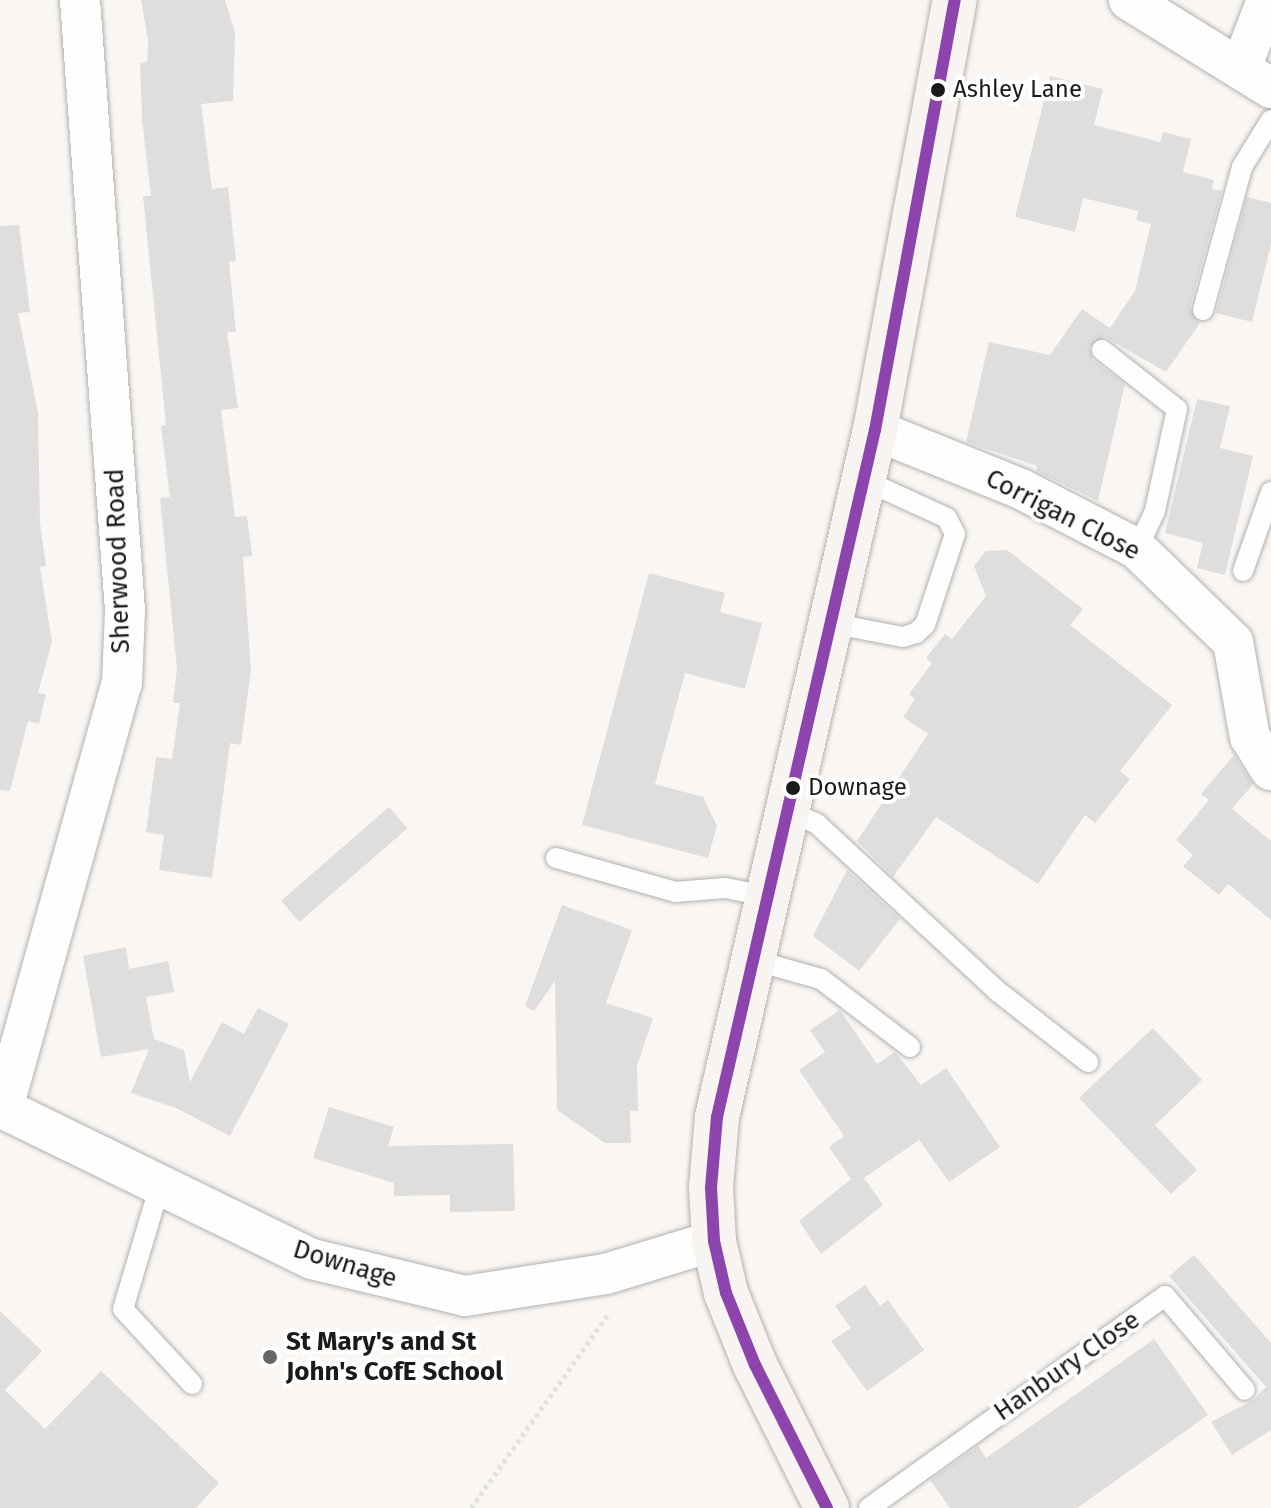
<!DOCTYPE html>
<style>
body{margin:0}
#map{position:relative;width:1271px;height:1508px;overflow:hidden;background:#f9f6f4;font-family:"Fira Sans",sans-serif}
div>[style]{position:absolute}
.building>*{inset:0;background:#e0dedc;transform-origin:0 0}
.path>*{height:5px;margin-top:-2.5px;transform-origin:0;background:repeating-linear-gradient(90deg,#e2e2e1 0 4px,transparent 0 8px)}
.roads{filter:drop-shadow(0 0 2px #b3b1af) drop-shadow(0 0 2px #b3b1af)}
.lane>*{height:20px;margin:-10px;padding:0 10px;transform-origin:10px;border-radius:10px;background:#fefefd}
.street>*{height:40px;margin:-20px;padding:0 20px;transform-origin:20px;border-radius:20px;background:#fefefd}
.secondary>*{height:44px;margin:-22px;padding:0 22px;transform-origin:22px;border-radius:22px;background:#f7f4f1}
.bus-1>*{height:12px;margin:-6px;padding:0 6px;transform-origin:6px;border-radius:6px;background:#8e44ad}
.dots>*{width:22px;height:22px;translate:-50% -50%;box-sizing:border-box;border:4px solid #fff;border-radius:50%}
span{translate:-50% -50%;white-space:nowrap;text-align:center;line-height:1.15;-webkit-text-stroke:8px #fff;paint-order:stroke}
.bus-label{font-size:24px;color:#1b1a19}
.left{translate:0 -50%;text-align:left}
.street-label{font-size:26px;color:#1b1a19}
.poi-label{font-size:26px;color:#1b1a19;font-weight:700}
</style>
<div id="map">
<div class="building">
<i style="clip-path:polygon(141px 0,225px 0,235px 33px,233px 101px,201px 104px,212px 189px,228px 187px,236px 261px,229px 262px,236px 332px,227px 332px,238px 408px,221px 410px,235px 517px,247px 516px,252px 556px,243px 557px,251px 670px,241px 745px,230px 743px,212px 878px,159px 870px,164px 835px,146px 832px,156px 757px,172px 759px,180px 703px,173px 703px,177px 669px,160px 498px,170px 497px,161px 426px,166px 425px,143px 196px,151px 196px,142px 119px,140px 63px,147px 62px,148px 40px)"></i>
<i style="clip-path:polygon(1050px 76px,1103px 89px,1094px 125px,1160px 142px,1163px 132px,1191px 139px,1183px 172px,1214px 180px,1212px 189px,1222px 191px,1190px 307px,1200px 323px,1166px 372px,1105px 337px,1089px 347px,1093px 360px,1125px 384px,1098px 501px,1036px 471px,1037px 466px,966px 442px,989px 342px,1050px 355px,1082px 309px,1110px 328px,1135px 291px,1151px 224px,1136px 220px,1138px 211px,1083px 198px,1075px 232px,1015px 217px)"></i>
<i style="clip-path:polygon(1247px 197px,1271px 203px,1271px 244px,1252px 322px,1216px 313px)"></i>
<i style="clip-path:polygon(19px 225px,30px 312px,18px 313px,38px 413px,40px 523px,46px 566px,40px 567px,52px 642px,38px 693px,46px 694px,39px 724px,28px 721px,10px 791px,0 790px,0 226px)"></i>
<i style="clip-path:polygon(1197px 399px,1230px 406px,1220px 448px,1253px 456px,1225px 575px,1197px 568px,1203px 543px,1165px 533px)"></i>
<i style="clip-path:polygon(1007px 550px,1083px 609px,1070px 625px,1172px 705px,1120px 771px,1130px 779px,1095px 823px,1085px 815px,1038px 884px,936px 817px,893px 877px,857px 841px,928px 734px,903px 717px,915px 699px,909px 694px,932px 663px,926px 658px,945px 634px,952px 639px,986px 596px,974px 566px,986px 551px)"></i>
<i style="clip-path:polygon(649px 573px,725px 593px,720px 612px,762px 623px,745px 689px,685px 673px,655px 784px,703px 797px,717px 826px,708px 858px,582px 825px)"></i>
<i style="clip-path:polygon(1234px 755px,1253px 784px,1232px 809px,1271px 841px,1271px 920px,1228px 884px,1219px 895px,1183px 866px,1193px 855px,1176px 840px,1209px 800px,1201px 794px)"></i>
<i style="left:389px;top:807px;width:28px;height:143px;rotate:49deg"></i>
<i style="clip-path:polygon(847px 870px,900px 919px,859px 971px,813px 936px)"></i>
<i style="clip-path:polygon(562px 905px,632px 930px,606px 1003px,653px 1018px,637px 1066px,638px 1111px,630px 1111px,631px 1143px,605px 1143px,557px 1110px,555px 981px,534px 1011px,525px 1006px)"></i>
<i style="clip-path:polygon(126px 947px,129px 969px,168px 961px,174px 992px,146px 997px,154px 1039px,184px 1050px,190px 1082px,222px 1022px,244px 1034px,258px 1008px,289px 1024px,230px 1136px,176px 1108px,131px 1093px,149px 1049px,101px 1057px,83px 956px)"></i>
<i style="clip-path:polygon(840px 1010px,877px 1064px,895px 1052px,921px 1085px,946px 1068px,1000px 1147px,949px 1182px,919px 1140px,864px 1178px,883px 1205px,821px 1254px,799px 1221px,851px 1179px,829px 1147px,844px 1136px,799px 1070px,825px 1052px,810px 1030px)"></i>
<i style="clip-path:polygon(1153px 1028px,1202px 1080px,1155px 1125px,1197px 1170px,1171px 1194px,1079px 1098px)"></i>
<i style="clip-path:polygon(329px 1107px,394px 1127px,388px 1146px,513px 1144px,515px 1211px,450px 1212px,450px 1195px,394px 1196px,394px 1183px,313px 1158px)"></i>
<i style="clip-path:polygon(1194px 1255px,1271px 1343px,1271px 1430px,1232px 1455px,1211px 1422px,1253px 1400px,1266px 1387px,1169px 1276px)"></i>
<i style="clip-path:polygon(865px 1285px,880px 1306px,888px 1300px,924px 1350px,867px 1391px,831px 1341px,851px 1328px,835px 1306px)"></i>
<i style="clip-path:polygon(0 1311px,42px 1351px,5px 1390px,45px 1429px,101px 1371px,219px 1483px,196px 1508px,0 1508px)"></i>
<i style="clip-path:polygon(1154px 1339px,1208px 1415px,1077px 1508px,950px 1508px,930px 1480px,978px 1446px,986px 1458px)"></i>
</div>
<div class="path">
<i style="left:471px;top:1508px;width:239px;rotate:-54.7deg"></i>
</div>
<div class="roads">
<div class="lane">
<i style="left:1203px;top:310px;width:148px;rotate:-74.7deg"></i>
<i style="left:1242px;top:167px;width:55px;rotate:-58.3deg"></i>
<i style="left:1102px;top:350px;width:95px;rotate:38.2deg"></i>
<i style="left:1177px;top:409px;width:104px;rotate:102.2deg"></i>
<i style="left:1155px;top:511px;width:42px;rotate:115.3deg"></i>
<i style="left:1243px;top:571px;width:84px;rotate:-70.5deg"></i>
<i style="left:830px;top:623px;width:74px;rotate:10.9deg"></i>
<i style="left:903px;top:637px;width:14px;rotate:-17deg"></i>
<i style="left:916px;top:633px;width:12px;rotate:-42deg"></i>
<i style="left:925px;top:625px;width:96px;rotate:-71.8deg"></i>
<i style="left:955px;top:534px;width:18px;rotate:-117deg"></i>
<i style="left:947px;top:518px;width:91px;rotate:-155.4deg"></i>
<i style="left:787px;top:811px;width:33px;rotate:23deg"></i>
<i style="left:817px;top:824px;width:244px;rotate:42.8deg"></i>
<i style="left:996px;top:990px;width:117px;rotate:38deg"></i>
<i style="left:556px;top:858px;width:124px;rotate:15.9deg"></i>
<i style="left:675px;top:892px;width:50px;rotate:-4.6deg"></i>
<i style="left:725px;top:888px;width:43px;rotate:10.8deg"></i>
<i style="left:753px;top:960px;width:71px;rotate:15.6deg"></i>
<i style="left:821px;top:979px;width:112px;rotate:37.4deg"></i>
<i style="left:160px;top:1185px;width:129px;rotate:106.6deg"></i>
<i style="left:123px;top:1309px;width:102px;rotate:47.4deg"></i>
<i style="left:869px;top:1508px;width:364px;rotate:-35.6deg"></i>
<i style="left:1165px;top:1296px;width:123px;rotate:49.6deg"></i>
</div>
<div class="street">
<i style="left:1129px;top:0;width:167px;rotate:31.8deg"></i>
<i style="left:1241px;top:68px;width:73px;rotate:-69.1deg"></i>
<i style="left:875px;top:430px;width:157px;rotate:22deg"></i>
<i style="left:1021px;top:489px;width:131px;rotate:27.3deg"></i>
<i style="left:1137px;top:549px;width:134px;rotate:44.1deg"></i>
<i style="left:1233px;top:642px;width:97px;rotate:79.9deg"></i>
<i style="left:1250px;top:737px;width:39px;rotate:58deg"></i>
<i style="left:0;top:1107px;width:347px;rotate:26deg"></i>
<i style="left:312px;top:1259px;width:157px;rotate:13.6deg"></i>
<i style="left:465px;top:1296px;width:143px;rotate:-8.9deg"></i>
<i style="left:606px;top:1274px;width:113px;rotate:-17deg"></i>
<i style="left:3px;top:1108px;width:441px;rotate:-74.4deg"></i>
<i style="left:122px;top:683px;width:73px;rotate:-87.6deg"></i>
<i style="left:125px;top:610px;width:612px;rotate:-94.22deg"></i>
</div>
<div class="secondary">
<i style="left:827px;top:1508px;width:160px;rotate:-116.7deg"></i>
<i style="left:755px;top:1365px;width:78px;rotate:-111.9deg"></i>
<i style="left:726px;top:1293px;width:53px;rotate:-103deg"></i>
<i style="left:714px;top:1241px;width:53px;rotate:-93.2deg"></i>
<i style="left:711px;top:1188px;width:71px;rotate:-85.2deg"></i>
<i style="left:717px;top:1117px;width:705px;rotate:-77.05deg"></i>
<i style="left:875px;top:430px;width:437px;rotate:-79.5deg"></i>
</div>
</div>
<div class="bus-1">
<i style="left:827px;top:1508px;width:160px;rotate:-116.7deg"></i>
<i style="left:755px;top:1365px;width:78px;rotate:-111.9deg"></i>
<i style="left:726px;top:1293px;width:53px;rotate:-103deg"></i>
<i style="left:714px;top:1241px;width:53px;rotate:-93.2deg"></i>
<i style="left:711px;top:1188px;width:71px;rotate:-85.2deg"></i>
<i style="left:717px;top:1117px;width:705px;rotate:-77.05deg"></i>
<i style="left:875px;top:430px;width:437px;rotate:-79.5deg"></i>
</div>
<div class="dots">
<i style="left:938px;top:90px;background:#1b1a19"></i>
<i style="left:793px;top:788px;background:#1b1a19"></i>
<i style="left:270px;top:1357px;background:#696766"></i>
</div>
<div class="bus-label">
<span class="left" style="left:953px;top:90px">Ashley Lane</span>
<span class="left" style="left:808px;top:788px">Downage</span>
</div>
<div class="street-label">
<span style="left:1063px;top:515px;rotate:27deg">Corrigan Close</span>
<span style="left:118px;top:561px;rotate:-92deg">Sherwood Road</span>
<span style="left:345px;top:1264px;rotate:17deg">Downage</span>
<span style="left:1067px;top:1366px;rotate:-35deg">Hanbury Close</span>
</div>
<div class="poi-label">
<span class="left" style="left:286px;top:1357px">St Mary's and St<br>John's CofE School</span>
</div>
</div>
